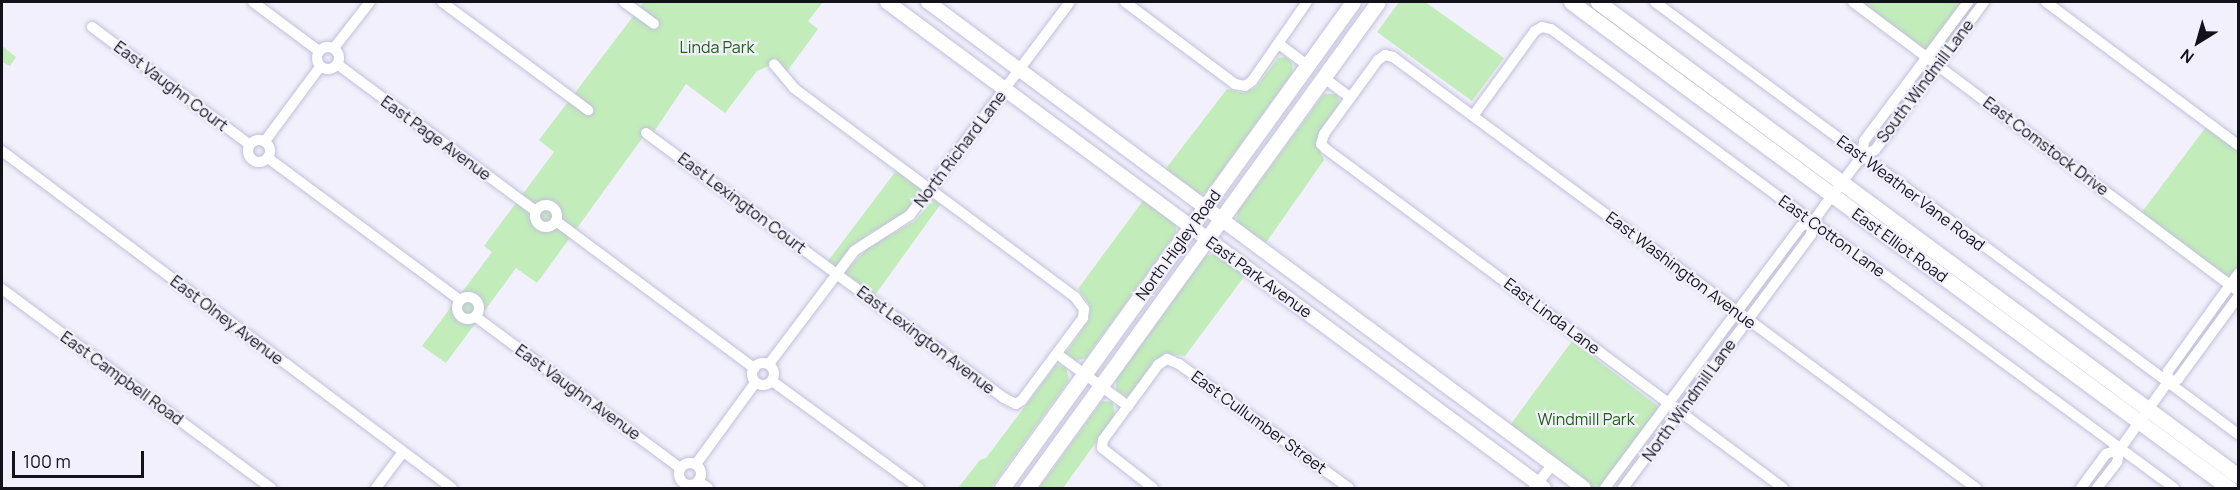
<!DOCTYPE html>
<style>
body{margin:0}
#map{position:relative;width:2240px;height:490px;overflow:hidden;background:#f1f0fc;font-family:Manrope,sans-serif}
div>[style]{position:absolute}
.green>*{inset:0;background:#c2ecba}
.roads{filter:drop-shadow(0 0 2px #c1c0db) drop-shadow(0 0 2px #c1c0db)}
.minor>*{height:10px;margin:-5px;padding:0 5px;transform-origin:5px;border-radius:5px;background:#fff}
.minor>.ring{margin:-5px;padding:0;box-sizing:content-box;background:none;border:10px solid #fff;border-radius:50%}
.tertiary>*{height:14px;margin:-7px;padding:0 7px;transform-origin:7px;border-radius:7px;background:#fff}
.secondary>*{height:15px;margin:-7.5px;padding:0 7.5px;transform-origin:7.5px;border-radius:7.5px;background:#fff}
span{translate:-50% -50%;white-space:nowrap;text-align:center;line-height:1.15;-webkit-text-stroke:4.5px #f1f0fc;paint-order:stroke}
.park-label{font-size:16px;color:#1f5f12}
.street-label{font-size:16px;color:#13121b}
.frame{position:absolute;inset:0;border:3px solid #13121b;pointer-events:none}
.north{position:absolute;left:2168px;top:12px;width:60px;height:60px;-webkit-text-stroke:4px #f1f0fc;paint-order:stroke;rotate:217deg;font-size:16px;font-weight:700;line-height:24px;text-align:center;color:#13121b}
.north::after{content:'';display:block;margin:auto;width:21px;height:27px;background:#13121b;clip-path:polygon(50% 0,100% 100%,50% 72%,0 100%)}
.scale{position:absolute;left:12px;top:451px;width:132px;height:27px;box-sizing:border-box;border:3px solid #13121b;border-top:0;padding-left:8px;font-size:18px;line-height:21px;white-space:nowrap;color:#13121b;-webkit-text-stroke:4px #f1f0fc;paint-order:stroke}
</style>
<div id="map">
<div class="green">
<i style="clip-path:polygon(644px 2px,823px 2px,808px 21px,818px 29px,783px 77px,773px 64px,757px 71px,725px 113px,686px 84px,651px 136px,646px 133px,537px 283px,516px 268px,446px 363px,422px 346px,492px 252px,484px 246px,554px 152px,539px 140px)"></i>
<i style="clip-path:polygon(1399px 2px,1425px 2px,1504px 58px,1472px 101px,1377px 32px)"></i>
<i style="clip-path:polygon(1853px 2px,1976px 2px,1933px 60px)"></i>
<i style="clip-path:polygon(2px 46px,16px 57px,10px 66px,2px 62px)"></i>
<i style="clip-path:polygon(1285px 57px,1292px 62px,1293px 72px,1206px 192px,1194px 195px,1164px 171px,1227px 89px,1244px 93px,1256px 87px,1278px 58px)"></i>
<i style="clip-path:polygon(1324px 94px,1337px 94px,1340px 104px,1318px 136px,1316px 143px,1324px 160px,1265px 244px,1236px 223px,1238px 211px)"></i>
<i style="clip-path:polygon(2209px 123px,2238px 145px,2238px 287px,2139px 216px)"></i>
<i style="clip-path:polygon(896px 171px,925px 192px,899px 218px,868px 234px,853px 246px,836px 267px,828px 261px)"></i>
<i style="clip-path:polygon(1145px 198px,1176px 221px,1176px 233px,1086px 358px,1076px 361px,1066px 353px,1089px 320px,1090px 306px,1078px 289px)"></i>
<i style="clip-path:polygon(934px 199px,940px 205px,875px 295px,844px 273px,868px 248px,915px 221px)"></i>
<i style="clip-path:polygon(1219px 253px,1246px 274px,1185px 356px,1167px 354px,1155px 360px,1131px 394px,1125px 396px,1116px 390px,1116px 380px,1205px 256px)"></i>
<i style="clip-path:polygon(1572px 341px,1659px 407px,1659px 411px,1602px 488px,1590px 488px,1508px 428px)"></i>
<i style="clip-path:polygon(1056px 365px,1066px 367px,1069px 380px,991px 488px,958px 488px,980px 460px,986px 458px)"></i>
<i style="clip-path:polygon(1102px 401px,1113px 402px,1115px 416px,1063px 488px,1039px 488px)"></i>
</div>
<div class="roads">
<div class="minor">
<i style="left:253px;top:2px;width:82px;rotate:36.6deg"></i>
<i style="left:442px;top:2px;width:182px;rotate:36.5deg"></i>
<i style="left:624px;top:2px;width:37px;rotate:36deg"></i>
<i style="left:1125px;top:2px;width:137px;rotate:36.7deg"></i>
<i style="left:1235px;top:84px;width:10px;rotate:11deg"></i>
<i style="left:1245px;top:86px;width:9px;rotate:-36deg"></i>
<i style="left:1252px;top:81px;width:96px;rotate:-55.2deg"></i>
<i style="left:1655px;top:2px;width:726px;rotate:36.54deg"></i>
<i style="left:1853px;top:2px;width:481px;rotate:36.9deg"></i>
<i style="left:2046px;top:2px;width:239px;rotate:36.7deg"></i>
<i style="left:92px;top:27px;width:196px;rotate:36.7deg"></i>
<i style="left:1279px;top:44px;width:35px;rotate:37deg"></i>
<i class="ring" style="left:317px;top:47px;width:12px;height:12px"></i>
<i style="left:334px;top:48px;width:58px;rotate:-52deg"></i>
<i style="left:337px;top:64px;width:247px;rotate:36.5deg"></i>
<i style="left:1323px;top:77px;width:34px;rotate:37deg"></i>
<i style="left:1473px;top:116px;width:105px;rotate:-53.9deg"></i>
<i style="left:1535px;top:31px;width:8px;rotate:-30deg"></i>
<i style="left:1542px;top:27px;width:9px;rotate:13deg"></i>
<i style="left:1551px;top:29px;width:774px;rotate:36.38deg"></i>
<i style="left:646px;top:133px;width:445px;rotate:36.5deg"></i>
<i style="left:1004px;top:398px;width:13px;rotate:27deg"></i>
<i style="left:1016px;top:404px;width:7px;rotate:-34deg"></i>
<i style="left:1022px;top:400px;width:102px;rotate:-53.4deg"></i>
<i style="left:1083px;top:318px;width:9px;rotate:-84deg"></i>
<i style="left:1084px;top:309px;width:15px;rotate:-127deg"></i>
<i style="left:1075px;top:297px;width:350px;rotate:-143.4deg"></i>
<i style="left:794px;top:88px;width:31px;rotate:-130deg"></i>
<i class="ring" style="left:248px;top:140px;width:12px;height:12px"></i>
<i style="left:265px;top:141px;width:92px;rotate:-53.4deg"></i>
<i style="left:2px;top:151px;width:562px;rotate:36.83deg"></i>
<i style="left:1862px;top:156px;width:15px;rotate:-82deg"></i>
<i style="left:1864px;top:141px;width:174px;rotate:-53.2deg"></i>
<i style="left:268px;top:158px;width:239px;rotate:36.5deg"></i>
<i class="ring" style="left:535px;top:205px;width:12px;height:12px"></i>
<i style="left:556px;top:221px;width:247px;rotate:36.6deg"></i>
<i style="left:2px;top:289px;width:335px;rotate:36.5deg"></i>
<i class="ring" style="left:457px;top:297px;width:12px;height:12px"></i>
<i style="left:476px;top:317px;width:254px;rotate:36.5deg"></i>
<i style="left:1057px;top:354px;width:88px;rotate:36.2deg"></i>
<i class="ring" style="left:752px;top:363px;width:12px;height:12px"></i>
<i style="left:769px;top:364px;width:141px;rotate:-53deg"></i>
<i style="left:854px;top:251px;width:67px;rotate:-32.7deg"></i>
<i style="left:910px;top:215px;width:266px;rotate:-53.1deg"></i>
<i style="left:772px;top:381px;width:182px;rotate:36.1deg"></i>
<i style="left:2167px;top:383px;width:12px;rotate:-85deg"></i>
<i style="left:2168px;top:371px;width:120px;rotate:-54.2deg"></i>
<i class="ring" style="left:679px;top:463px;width:12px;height:12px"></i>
<i style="left:696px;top:464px;width:100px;rotate:-53.9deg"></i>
<i style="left:698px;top:481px;width:12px;rotate:35deg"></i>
<i style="left:376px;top:488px;width:45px;rotate:-53.1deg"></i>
<i style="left:1153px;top:488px;width:65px;rotate:-141.9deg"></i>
<i style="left:1102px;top:448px;width:8px;rotate:-83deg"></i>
<i style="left:1103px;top:440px;width:42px;rotate:-53.7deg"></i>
<i style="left:1128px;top:406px;width:51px;rotate:-53.8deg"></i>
<i style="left:1158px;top:365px;width:11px;rotate:-34deg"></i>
<i style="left:1167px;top:359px;width:13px;rotate:23deg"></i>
<i style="left:1179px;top:364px;width:210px;rotate:36.1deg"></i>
<i style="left:1534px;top:488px;width:29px;rotate:-52deg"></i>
<i style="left:1605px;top:488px;width:327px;rotate:-53.2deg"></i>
<i style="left:1801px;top:226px;width:13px;rotate:-18deg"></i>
<i style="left:1623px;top:488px;width:315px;rotate:-53.4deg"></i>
<i style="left:1811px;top:235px;width:13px;rotate:-81deg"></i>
<i style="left:1813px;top:222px;width:21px;rotate:-55deg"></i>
<i style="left:1825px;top:205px;width:61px;rotate:-52.9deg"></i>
<i style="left:1862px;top:156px;width:14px;rotate:-25deg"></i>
<i style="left:1875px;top:150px;width:184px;rotate:-53.6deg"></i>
<i style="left:1783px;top:488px;width:569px;rotate:-143.43deg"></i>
<i style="left:1326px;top:149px;width:7px;rotate:-135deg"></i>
<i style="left:1321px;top:144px;width:10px;rotate:-73deg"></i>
<i style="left:1324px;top:134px;width:92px;rotate:-53.9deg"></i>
<i style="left:1378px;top:60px;width:9px;rotate:-36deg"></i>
<i style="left:1385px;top:55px;width:8px;rotate:14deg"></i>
<i style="left:1393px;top:57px;width:725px;rotate:36.47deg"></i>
<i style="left:2081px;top:488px;width:42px;rotate:-53.7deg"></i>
<i style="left:2106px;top:454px;width:15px;rotate:-20deg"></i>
<i style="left:2097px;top:488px;width:33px;rotate:-52deg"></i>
<i style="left:2117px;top:462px;width:13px;rotate:-77deg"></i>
<i style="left:2120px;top:449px;width:81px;rotate:-54.5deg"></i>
<i style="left:2167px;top:383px;width:12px;rotate:-20deg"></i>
<i style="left:2178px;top:379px;width:102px;rotate:-53.8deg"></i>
</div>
<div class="tertiary">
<i style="left:887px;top:2px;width:817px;rotate:36.49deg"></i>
<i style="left:928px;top:2px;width:816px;rotate:36.53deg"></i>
</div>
<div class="secondary">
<i style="left:1571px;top:2px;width:818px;rotate:36.45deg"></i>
<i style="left:1598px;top:2px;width:796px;rotate:36.52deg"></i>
<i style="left:1002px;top:488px;width:599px;rotate:-54.16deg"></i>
<i style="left:1027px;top:488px;width:599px;rotate:-54.16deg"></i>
</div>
</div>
<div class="park-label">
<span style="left:717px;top:47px">Linda Park</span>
<span style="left:1586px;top:419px">Windmill Park</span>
</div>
<div class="street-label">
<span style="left:1925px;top:81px;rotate:-53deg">South Windmill Lane</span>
<span style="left:171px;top:86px;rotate:37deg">East Vaughn Court</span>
<span style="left:436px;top:138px;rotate:36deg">East Page Avenue</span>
<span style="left:2046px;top:146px;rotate:37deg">East Comstock Drive</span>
<span style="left:960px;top:149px;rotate:-53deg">North Richard Lane</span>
<span style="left:1911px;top:193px;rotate:37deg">East Weather Vane Road</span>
<span style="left:742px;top:203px;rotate:37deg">East Lexington Court</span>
<span style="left:1832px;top:236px;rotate:36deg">East Cotton Lane</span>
<span style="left:1178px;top:245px;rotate:-54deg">North Higley Road</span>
<span style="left:1900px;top:245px;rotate:36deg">East Elliot Road</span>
<span style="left:1681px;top:270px;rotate:37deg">East Washington Avenue</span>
<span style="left:1259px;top:277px;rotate:36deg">East Park Avenue</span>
<span style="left:1552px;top:316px;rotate:37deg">East Linda Lane</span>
<span style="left:227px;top:320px;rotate:37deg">East Olney Avenue</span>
<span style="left:926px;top:340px;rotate:37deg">East Lexington Avenue</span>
<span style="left:122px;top:378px;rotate:36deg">East Campbell Road</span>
<span style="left:578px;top:392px;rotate:36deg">East Vaughn Avenue</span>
<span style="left:1689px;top:400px;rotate:-54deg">North Windmill Lane</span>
<span style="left:1259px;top:422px;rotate:36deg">East Cullumber Street</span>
</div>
<div class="frame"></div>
<div class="north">N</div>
<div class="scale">100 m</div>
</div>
